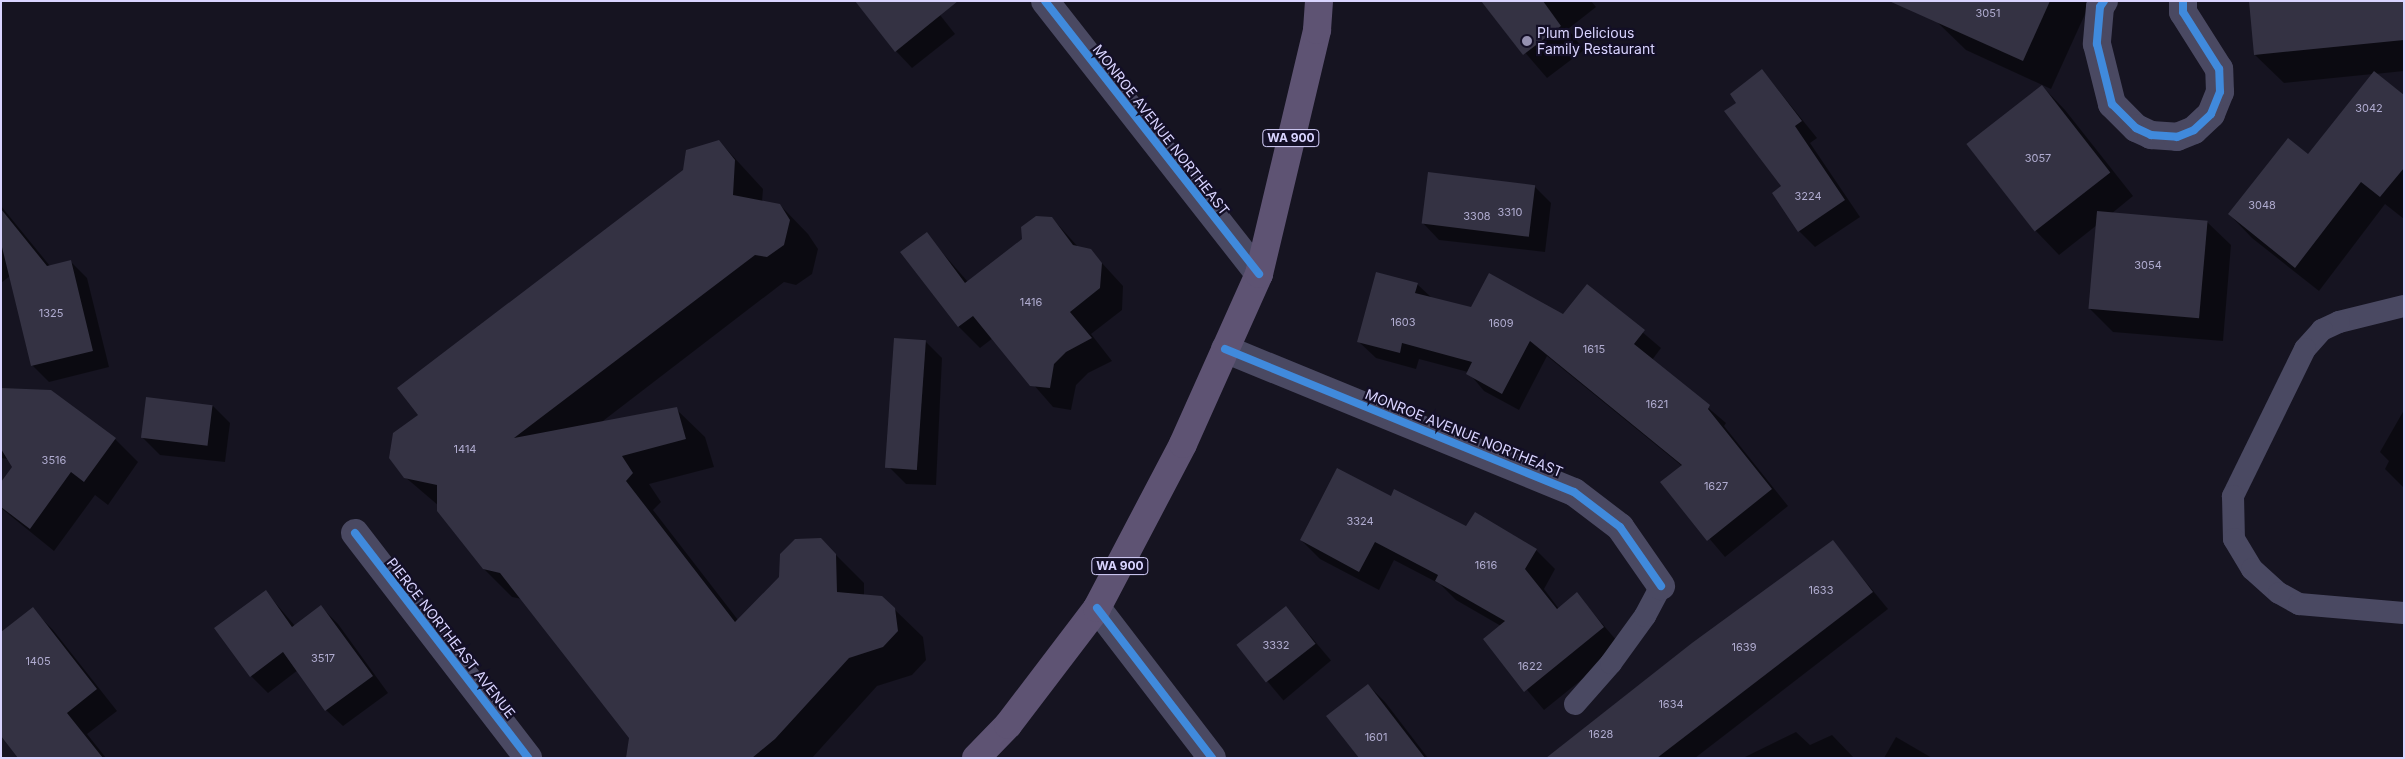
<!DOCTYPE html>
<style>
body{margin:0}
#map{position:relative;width:2405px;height:759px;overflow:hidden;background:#161421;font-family:Inter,sans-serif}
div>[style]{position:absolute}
.shadow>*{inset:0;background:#0007;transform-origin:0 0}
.building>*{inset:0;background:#343243;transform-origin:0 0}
.service>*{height:22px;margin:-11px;padding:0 11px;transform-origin:11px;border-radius:11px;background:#4a4962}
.minor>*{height:28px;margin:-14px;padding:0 14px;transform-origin:14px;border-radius:14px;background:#4a4962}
.primary>*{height:28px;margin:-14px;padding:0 14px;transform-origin:14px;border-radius:14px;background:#5e5373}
.cycleway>*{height:8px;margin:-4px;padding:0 4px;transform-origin:4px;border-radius:4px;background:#408adc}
.dots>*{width:14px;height:14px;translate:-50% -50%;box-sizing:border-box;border:2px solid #130f26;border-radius:50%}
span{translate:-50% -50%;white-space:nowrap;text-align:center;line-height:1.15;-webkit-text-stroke:4.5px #130f26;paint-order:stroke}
.number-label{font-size:11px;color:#b0acd0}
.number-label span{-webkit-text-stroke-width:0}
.shield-label span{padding:1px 4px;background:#130f26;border:1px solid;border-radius:4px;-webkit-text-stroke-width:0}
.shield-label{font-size:12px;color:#d9d4ff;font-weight:700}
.poi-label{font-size:14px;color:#d9d4ff}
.left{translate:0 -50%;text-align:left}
.street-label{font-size:14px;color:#d9d4ff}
.frame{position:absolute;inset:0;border:2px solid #d9d4ff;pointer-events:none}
</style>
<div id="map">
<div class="shadow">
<i style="clip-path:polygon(929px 1px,955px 34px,912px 68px,896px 51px)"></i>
<i style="clip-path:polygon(1481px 1px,1591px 1px,1596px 7px,1568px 29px,1584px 50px,1547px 78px)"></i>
<i style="clip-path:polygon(1947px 1px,2091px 1px,2051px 89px,1966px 50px,1937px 22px)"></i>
<i style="clip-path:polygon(2404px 1px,2404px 71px,2375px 74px,2404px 96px,2404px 219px,2385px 204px,2319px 291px,2252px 238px,2229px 214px,2308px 156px,2373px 74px,2284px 83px,2255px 55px)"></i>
<i style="clip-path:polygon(1762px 70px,1817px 138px,1810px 143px,1860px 217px,1815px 247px,1799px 231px,1783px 187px,1738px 103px)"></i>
<i style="clip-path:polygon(2042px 86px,2065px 110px,2133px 196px,2111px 214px,2207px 222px,2231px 245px,2223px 341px,2113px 332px,2090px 309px,2097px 225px,2059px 255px,2036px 231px)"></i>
<i style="clip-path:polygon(719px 141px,763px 189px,762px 202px,780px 205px,808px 234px,818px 249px,812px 274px,796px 285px,784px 282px,599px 424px,676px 409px,705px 437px,714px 467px,649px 484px,661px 502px,653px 510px,738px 620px,821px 540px,864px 583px,864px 595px,894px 609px,923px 637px,926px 660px,912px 675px,877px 686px,812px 758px,628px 758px,630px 738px,522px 599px,512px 597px,484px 569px,439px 506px,405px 477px,419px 415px)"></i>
<i style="clip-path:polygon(1534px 186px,1551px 203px,1545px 252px,1439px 240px,1423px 223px)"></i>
<i style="clip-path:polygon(1px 206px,50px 266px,71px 262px,87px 278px,109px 367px,49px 382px,32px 365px,10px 276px,1px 283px)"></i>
<i style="clip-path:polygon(1052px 218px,1079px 248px,1090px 250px,1123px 286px,1122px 310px,1091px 334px,1112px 361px,1088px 373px,1076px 385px,1071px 410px,1053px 407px,993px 338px,980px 348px,958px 326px,926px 234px,968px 282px)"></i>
<i style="clip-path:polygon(1417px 284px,1432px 298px,1471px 309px,1564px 316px,1588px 286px,1661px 348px,1652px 360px,1726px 423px,1724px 426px,1788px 506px,1725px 557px,1662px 483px,1682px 466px,1547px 356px,1519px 410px,1484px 391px,1468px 372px,1419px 359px,1416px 369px,1376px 358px,1359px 342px)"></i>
<i style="clip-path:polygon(925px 341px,942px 358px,936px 485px,906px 484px,890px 468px)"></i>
<i style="clip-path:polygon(1px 390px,115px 439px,138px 462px,108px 505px,95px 495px,54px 551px,1px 508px,1px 484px,13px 468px,8px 459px,1px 458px)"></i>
<i style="clip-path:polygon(213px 406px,230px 423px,225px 462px,160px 455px,143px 438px)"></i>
<i style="clip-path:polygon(2404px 410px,2404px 488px,2385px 469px,2389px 461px,2380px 452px)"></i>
<i style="clip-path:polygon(1391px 498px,1467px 528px,1536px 550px,1555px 569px,1544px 589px,1559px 609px,1577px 594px,1622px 647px,1544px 710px,1485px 640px,1501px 626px,1456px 600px,1440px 584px,1394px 560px,1379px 590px,1320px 559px,1301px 540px)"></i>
<i style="clip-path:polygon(1832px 541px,1888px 609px,1695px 758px,1548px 758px)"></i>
<i style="clip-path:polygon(266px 592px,295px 626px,321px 607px,338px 624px,388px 693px,343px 726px,326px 710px,298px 670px,268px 693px,251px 676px,216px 628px)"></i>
<i style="left:1286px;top:607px;width:70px;height:62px;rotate:50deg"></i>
<i style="clip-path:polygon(32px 609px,53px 630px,117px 711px,87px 734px,106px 758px,20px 758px)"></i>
<i style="clip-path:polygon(1368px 685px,1385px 702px,1428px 758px,1360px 758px)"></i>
<i style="clip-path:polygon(1796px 732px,1810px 745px,1832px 735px,1854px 758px,1743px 758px)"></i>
<i style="clip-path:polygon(1896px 737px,1932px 758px,1884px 758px)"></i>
</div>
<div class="building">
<i style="clip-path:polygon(855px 1px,958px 1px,895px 52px)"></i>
<i style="clip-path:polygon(1481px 1px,1543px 1px,1561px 26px,1523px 55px)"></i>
<i style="clip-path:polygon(1889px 1px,2050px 1px,2023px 61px)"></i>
<i style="clip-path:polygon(2249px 1px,2404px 1px,2404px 40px,2254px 55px)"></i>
<i style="clip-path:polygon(1762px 69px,1802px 121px,1795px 126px,1845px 200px,1798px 232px,1772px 193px,1781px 186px,1724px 111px,1736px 103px,1730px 94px)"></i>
<i style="clip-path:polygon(2374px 71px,2404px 95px,2404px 168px,2380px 197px,2361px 182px,2295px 268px,2228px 214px,2288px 138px,2308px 154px)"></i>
<i style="left:2042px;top:85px;width:111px;height:96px;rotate:52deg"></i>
<i style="clip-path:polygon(719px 140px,735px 160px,733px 195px,780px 204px,790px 220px,784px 245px,767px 257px,755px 255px,514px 438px,677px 407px,686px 439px,622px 456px,633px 473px,626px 481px,735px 622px,779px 577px,780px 554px,795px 539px,821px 538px,836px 554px,837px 592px,882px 596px,895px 608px,898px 631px,883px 647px,849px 658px,775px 739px,752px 758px,626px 758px,629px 738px,500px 573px,483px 569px,437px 511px,437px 485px,404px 478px,389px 458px,393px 433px,418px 415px,397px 388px,683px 170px,686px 150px)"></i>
<i style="left:1428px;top:172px;width:108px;height:52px;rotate:7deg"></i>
<i style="clip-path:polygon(1px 209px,47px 266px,71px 260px,93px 351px,31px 366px,1px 243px)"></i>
<i style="left:2097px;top:211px;width:111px;height:98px;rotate:5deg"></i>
<i style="clip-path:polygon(1036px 216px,1052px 217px,1073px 245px,1091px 249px,1102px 263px,1100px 288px,1070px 312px,1092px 338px,1066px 352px,1054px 364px,1050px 388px,1030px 386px,973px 316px,958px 327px,900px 252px,927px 232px,965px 283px,1022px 239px,1021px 227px)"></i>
<i style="clip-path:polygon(1376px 272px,1418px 283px,1415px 293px,1471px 307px,1489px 273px,1563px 314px,1587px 284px,1645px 330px,1634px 344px,1710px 405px,1708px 409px,1772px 489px,1707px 541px,1660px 482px,1682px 465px,1530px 341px,1502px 394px,1466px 374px,1472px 362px,1402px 343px,1400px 353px,1357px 342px)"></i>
<i style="left:894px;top:338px;width:32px;height:130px;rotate:4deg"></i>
<i style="clip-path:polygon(1px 388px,51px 390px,116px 438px,84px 482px,71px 472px,30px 529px,1px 507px,1px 482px,12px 467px,1px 449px)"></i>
<i style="left:146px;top:397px;width:67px;height:41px;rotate:7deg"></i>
<i style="clip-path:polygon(1337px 468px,1391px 496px,1394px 489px,1466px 526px,1475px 512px,1537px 549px,1525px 569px,1557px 609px,1577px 592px,1604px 627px,1524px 692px,1483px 639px,1505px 621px,1435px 581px,1438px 575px,1375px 542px,1359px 572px,1300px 540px)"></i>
<i style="clip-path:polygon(1833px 540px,1873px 592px,1657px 758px,1546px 758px,1692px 643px)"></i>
<i style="clip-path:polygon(266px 590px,292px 627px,321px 605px,373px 676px,325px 711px,283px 652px,250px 677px,214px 628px)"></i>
<i style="left:1286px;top:606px;width:48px;height:63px;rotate:52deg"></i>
<i style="clip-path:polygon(33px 607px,97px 689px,67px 713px,103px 758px,18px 758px,1px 736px,1px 632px)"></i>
<i style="clip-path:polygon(1368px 684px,1425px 758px,1359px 758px,1326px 716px)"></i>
</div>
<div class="service">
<i style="left:2404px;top:306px;width:67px;rotate:166.2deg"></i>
<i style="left:2339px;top:322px;width:19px;rotate:155deg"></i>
<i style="left:2322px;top:330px;width:25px;rotate:132deg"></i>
<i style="left:2305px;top:349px;width:164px;rotate:116.1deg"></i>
<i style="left:2233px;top:496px;width:43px;rotate:88.7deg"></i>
<i style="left:2234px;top:539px;width:35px;rotate:59deg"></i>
<i style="left:2252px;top:569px;width:36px;rotate:42deg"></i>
<i style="left:2279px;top:593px;width:23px;rotate:29deg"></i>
<i style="left:2299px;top:604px;width:105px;rotate:4.9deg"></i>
<i style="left:1575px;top:704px;width:55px;rotate:-48.7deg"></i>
<i style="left:1611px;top:663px;width:58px;rotate:-54.1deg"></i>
<i style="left:1645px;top:616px;width:34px;rotate:-62deg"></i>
</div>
<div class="minor">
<i style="left:1045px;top:1px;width:347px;rotate:51.9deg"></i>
<i style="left:2104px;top:1px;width:7px;rotate:124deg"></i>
<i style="left:2100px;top:7px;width:37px;rotate:95deg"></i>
<i style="left:2097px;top:44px;width:62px;rotate:76deg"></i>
<i style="left:2112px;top:104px;width:34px;rotate:45deg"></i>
<i style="left:2136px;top:128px;width:17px;rotate:25deg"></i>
<i style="left:2151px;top:135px;width:26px;rotate:4deg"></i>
<i style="left:2177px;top:137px;width:18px;rotate:-22deg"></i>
<i style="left:2194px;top:130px;width:23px;rotate:-43deg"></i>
<i style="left:2211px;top:114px;width:24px;rotate:-68deg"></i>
<i style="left:2220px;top:92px;width:23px;rotate:-92deg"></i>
<i style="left:2219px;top:69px;width:67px;rotate:-122.3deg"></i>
<i style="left:2183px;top:12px;width:11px;rotate:-90deg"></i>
<i style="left:1225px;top:349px;width:377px;rotate:22.3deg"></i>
<i style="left:1574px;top:492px;width:58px;rotate:37.3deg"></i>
<i style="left:1620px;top:527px;width:72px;rotate:55.2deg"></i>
<i style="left:355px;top:533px;width:284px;rotate:52.4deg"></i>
<i style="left:1097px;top:608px;width:189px;rotate:52.5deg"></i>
</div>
<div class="primary">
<i style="left:976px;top:758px;width:46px;rotate:-45.9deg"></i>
<i style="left:1008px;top:725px;width:147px;rotate:-52.7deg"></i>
<i style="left:1097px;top:608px;width:185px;rotate:-62.3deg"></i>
<i style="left:1183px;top:444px;width:186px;rotate:-65.9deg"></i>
<i style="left:1259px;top:274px;width:251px;rotate:-76.6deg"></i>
<i style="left:1317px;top:30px;width:29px;rotate:-86deg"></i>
</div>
<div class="cycleway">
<i style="left:1045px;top:1px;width:347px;rotate:51.9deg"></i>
<i style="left:2104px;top:1px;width:7px;rotate:124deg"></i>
<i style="left:2100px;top:7px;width:37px;rotate:95deg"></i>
<i style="left:2097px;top:44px;width:62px;rotate:76deg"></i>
<i style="left:2112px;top:104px;width:34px;rotate:45deg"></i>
<i style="left:2136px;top:128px;width:17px;rotate:25deg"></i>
<i style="left:2151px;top:135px;width:26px;rotate:4deg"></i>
<i style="left:2177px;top:137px;width:18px;rotate:-22deg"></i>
<i style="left:2194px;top:130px;width:23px;rotate:-43deg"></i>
<i style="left:2211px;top:114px;width:24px;rotate:-68deg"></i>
<i style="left:2220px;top:92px;width:23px;rotate:-92deg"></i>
<i style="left:2219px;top:69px;width:67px;rotate:-122.3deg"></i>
<i style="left:2183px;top:12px;width:11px;rotate:-90deg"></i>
<i style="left:1225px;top:349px;width:377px;rotate:22.3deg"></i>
<i style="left:1574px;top:492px;width:58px;rotate:37.3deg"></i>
<i style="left:1620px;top:527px;width:72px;rotate:55.2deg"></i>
<i style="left:355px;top:533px;width:284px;rotate:52.4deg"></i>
<i style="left:1097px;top:608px;width:189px;rotate:52.5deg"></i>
</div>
<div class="dots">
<i style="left:1527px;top:41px;background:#9591b1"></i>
</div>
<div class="number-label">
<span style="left:1988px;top:13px">3051</span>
<span style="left:2369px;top:108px">3042</span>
<span style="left:2038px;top:158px">3057</span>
<span style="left:1808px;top:196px">3224</span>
<span style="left:2262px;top:205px">3048</span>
<span style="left:1510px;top:212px">3310</span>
<span style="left:1477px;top:216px">3308</span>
<span style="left:2148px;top:265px">3054</span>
<span style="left:1031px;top:302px">1416</span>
<span style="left:51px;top:313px">1325</span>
<span style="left:1403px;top:322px">1603</span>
<span style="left:1501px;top:323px">1609</span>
<span style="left:1594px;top:349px">1615</span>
<span style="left:1657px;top:404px">1621</span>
<span style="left:465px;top:449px">1414</span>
<span style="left:54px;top:460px">3516</span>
<span style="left:1716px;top:486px">1627</span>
<span style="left:1360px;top:521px">3324</span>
<span style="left:1486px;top:565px">1616</span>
<span style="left:1821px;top:590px">1633</span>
<span style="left:1276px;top:645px">3332</span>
<span style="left:1744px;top:647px">1639</span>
<span style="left:323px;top:658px">3517</span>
<span style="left:38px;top:661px">1405</span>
<span style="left:1530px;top:666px">1622</span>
<span style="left:1671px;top:704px">1634</span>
<span style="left:1601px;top:734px">1628</span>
<span style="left:1376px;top:737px">1601</span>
</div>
<div class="shield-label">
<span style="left:1291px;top:138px">WA 900</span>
<span style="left:1120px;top:566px">WA 900</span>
</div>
<div class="poi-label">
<span class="left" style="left:1537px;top:41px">Plum Delicious<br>Family Restaurant</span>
</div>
<div class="street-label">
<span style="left:1161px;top:130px;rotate:52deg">MONROE AVENUE NORTHEAST</span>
<span style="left:1464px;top:433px;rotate:22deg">MONROE AVENUE NORTHEAST</span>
<span style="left:451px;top:638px;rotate:52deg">PIERCE NORTHEAST AVENUE</span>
</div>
<div class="frame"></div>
</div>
